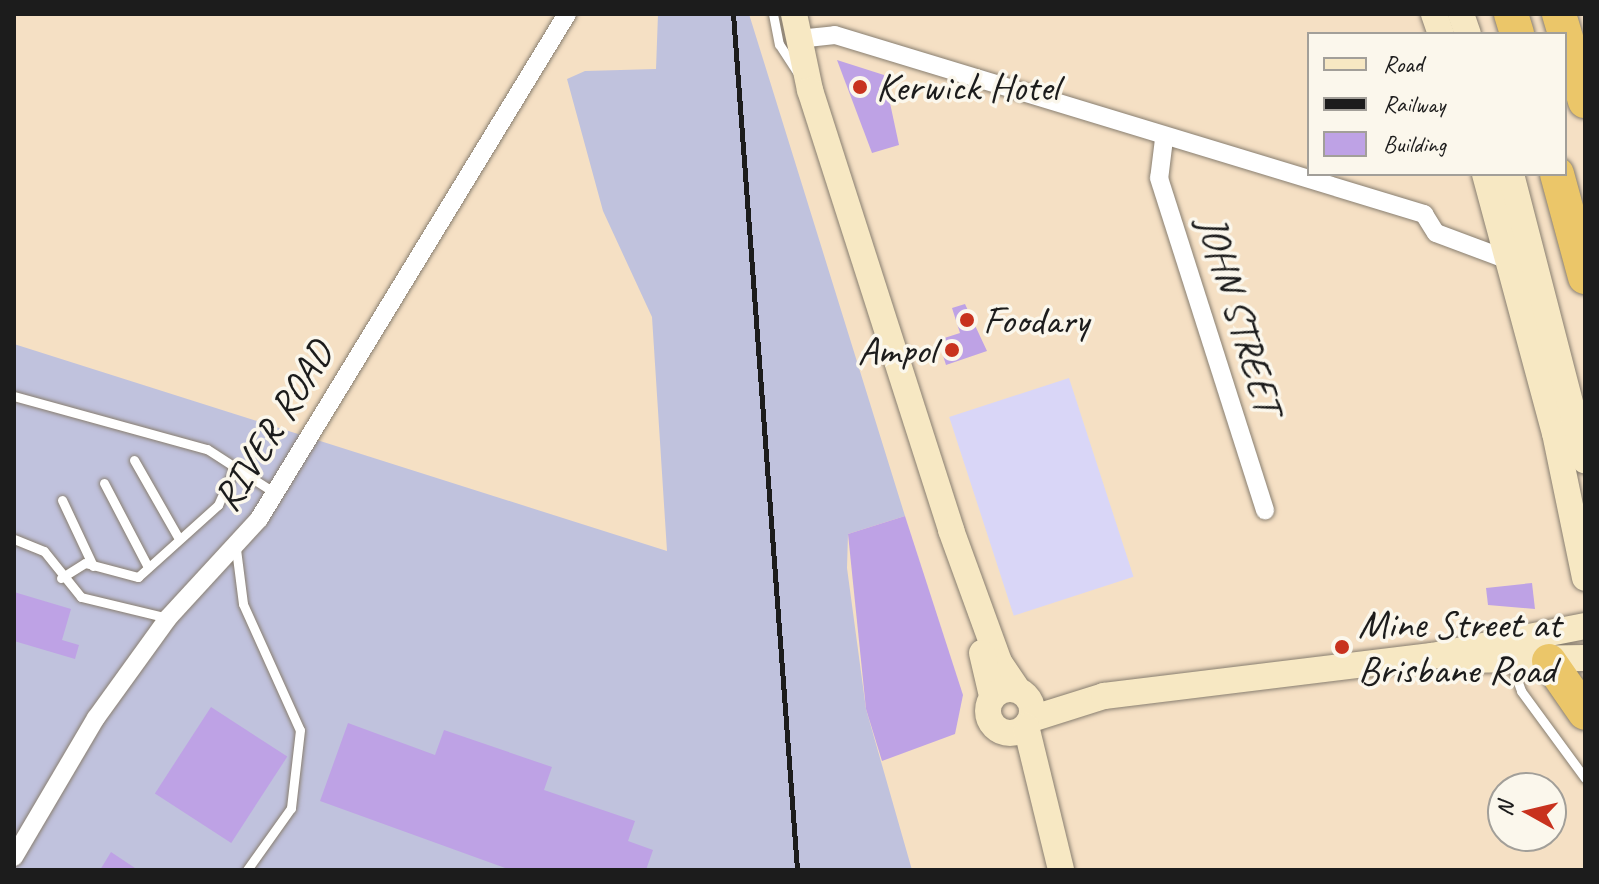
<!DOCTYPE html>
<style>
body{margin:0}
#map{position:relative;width:1599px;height:884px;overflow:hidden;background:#f5e0c4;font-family:Caveat,sans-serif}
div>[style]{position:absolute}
.built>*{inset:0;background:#d9d6f7;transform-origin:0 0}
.industrial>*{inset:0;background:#c0c2dd}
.building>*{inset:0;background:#bea2e5;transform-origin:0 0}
.roads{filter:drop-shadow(0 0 2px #887e70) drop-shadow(0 0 2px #887e70)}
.lane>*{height:9px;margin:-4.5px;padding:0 4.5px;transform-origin:4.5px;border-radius:4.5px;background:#fff}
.street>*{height:18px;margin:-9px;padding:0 9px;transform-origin:9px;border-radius:9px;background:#fff}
.secondary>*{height:26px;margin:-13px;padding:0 13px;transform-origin:13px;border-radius:13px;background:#f7e8c3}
.secondary>.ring{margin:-13px;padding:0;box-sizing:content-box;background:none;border:26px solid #f7e8c3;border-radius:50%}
.highway>*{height:34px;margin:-17px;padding:0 17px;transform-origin:17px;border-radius:17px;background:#ebc669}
.rail>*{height:5px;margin:-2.5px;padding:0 2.5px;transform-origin:2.5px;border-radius:2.5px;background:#1c1c1c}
.dots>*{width:22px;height:22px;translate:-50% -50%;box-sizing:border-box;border:4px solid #fbf7ec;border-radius:50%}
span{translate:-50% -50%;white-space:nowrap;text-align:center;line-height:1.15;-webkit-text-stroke:7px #fbf7ec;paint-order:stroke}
.poi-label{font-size:40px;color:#1c1c1c}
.left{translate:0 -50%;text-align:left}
.right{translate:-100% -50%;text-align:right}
.street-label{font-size:40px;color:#1c1c1c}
.frame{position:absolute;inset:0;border:16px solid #1c1c1c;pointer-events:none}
.legend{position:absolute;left:1307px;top:32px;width:260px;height:144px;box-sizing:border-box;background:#fbf7ec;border:2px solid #a29f99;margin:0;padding:10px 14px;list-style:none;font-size:24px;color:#1c1c1c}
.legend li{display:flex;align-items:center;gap:16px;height:40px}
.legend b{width:40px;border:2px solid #a29f99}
.north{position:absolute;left:1487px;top:772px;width:80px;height:80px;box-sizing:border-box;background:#fbf7ec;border:2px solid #a29f99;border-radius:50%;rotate:278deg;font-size:22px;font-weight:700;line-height:32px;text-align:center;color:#1c1c1c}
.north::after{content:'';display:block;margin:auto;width:28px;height:36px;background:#c8321e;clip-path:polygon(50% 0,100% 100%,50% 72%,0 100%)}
</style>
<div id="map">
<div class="built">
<i style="left:1069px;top:378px;width:209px;height:126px;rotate:72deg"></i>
</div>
<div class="industrial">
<i style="clip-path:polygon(658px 14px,749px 14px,905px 516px,848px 534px,847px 568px,866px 709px,912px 870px,14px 870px,14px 344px,667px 551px,652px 317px,603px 211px,567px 79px,585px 71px,656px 69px)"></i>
</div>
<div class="building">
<i style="clip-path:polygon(837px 60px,884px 75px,899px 145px,872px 153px)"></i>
<i style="clip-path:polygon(965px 304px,987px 351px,946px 365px,938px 340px,960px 333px,952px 308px)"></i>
<i style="clip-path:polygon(905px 516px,963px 695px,955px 734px,882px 761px,866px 709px,848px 534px)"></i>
<i style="clip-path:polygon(1532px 583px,1535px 609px,1488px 605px,1486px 588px)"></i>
<i style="clip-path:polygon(14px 592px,71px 609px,62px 640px,79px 645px,75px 659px,14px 641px)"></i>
<i style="left:211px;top:707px;width:91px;height:103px;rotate:33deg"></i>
<i style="clip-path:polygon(348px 723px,435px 755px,444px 730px,552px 767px,544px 790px,635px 821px,628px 841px,653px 850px,646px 870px,511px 870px,320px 801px)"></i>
<i style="clip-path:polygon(111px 852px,138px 870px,100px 870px)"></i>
</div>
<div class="roads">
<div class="lane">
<i style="left:773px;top:14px;width:31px;rotate:79deg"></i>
<i style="left:779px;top:44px;width:37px;rotate:57deg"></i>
<i style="left:14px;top:396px;width:200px;rotate:15.4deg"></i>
<i style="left:207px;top:449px;width:81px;rotate:32.9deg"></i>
<i style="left:134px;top:460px;width:91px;rotate:60.3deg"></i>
<i style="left:104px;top:483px;width:95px;rotate:62.4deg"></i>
<i style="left:62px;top:500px;width:73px;rotate:64.8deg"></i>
<i style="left:14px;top:539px;width:32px;rotate:22deg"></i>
<i style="left:44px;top:551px;width:59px;rotate:51.2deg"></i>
<i style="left:81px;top:597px;width:89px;rotate:13.6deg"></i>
<i style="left:236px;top:549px;width:55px;rotate:82.7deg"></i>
<i style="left:243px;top:604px;width:138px;rotate:65.7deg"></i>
<i style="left:300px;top:730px;width:79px;rotate:96.6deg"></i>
<i style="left:291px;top:808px;width:76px;rotate:125.4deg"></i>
<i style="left:61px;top:578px;width:28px;rotate:-32deg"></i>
<i style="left:85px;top:563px;width:55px;rotate:14.8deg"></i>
<i style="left:138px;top:577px;width:108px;rotate:-42deg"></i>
<i style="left:218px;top:505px;width:42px;rotate:-65.9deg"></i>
<i style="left:1511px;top:663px;width:30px;rotate:70deg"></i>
<i style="left:1521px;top:691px;width:108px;rotate:53.7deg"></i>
</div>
<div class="street">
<i style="left:798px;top:39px;width:37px;rotate:-6deg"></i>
<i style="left:835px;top:35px;width:616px;rotate:16.9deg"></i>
<i style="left:1424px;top:214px;width:22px;rotate:58deg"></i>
<i style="left:1436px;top:233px;width:80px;rotate:20.5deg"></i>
<i style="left:1164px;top:139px;width:39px;rotate:97deg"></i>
<i style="left:1159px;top:178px;width:349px;rotate:72.3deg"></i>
<i style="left:14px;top:857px;width:161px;rotate:-59.5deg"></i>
<i style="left:96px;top:718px;width:123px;rotate:-54.2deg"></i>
<i style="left:168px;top:618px;width:134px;rotate:-47.4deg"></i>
<i style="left:259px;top:519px;width:592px;rotate:-58.62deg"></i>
</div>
<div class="secondary">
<i style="left:794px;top:14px;width:78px;rotate:78.1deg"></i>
<i style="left:810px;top:90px;width:462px;rotate:72.2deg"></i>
<i style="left:951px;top:530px;width:140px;rotate:70deg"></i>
<i style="left:999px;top:662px;width:32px;rotate:56deg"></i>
<i style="left:1434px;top:14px;width:21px;rotate:71deg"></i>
<i style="left:1461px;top:14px;width:21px;rotate:71deg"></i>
<i style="left:1485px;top:174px;width:268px;rotate:74.9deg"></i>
<i style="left:1555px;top:433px;width:148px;rotate:78.3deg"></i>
<i style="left:1511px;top:174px;width:296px;rotate:75.5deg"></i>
<i style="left:982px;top:653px;width:44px;rotate:76.9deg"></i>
<i style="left:1459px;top:660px;width:126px;rotate:-0.9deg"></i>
<i class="ring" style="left:988px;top:689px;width:18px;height:18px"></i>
<i style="left:1031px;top:719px;width:77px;rotate:-17.5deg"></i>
<i style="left:1104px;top:696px;width:330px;rotate:-7deg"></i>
<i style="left:1432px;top:656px;width:156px;rotate:-11.1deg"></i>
<i style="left:1026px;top:726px;width:148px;rotate:76.3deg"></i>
</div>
<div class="highway">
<i style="left:1511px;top:14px;width:21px;rotate:73deg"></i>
<i style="left:1559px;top:14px;width:91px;rotate:73.4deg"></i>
<i style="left:1557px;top:174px;width:107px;rotate:74.8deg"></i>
<i style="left:1549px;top:661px;width:63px;rotate:55.3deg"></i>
</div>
</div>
<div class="rail">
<i style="left:733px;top:14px;width:858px;rotate:85.72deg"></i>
</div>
<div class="dots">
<i style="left:860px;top:87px;background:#c8321e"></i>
<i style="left:967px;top:320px;background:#c8321e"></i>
<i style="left:952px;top:350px;background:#c8321e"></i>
<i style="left:1342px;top:647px;background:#c8321e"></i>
</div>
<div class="poi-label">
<span class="left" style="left:876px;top:87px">Kerwick Hotel</span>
<span class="left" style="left:983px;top:320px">Foodary</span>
<span class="right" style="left:936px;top:350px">Ampol</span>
<span class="left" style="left:1358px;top:647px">Mine Street at<br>Brisbane Road</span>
</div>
<div class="street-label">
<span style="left:1240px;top:315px;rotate:73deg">JOHN STREET</span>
<span style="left:273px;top:426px;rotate:-58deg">RIVER ROAD</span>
</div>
<div class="frame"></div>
<ul class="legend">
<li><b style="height:10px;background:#f7e8c3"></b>Road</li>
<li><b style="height:10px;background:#1c1c1c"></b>Railway</li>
<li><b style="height:22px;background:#bea2e5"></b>Building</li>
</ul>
<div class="north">N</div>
</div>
